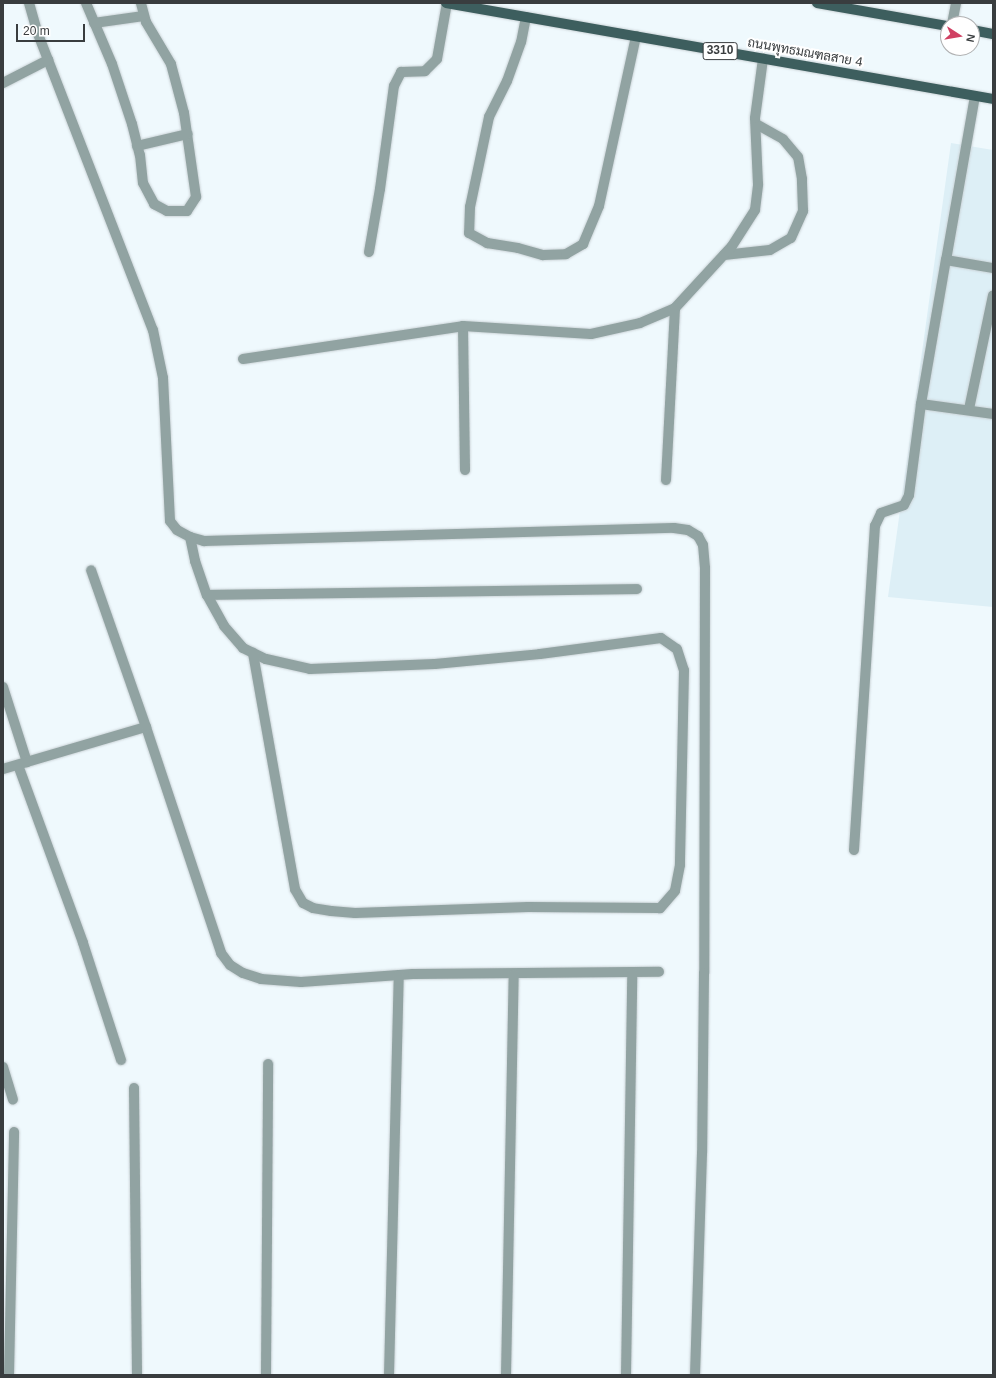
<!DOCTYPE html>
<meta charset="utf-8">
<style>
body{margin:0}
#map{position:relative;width:996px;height:1378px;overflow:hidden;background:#eff9fd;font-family:Helvetica,Sarabun,sans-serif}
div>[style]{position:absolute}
.built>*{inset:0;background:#ddeff6}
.roads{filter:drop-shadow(0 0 1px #cbd3d7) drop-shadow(0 0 1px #cbd3d7)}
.minor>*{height:10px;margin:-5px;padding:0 5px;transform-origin:5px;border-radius:5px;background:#91a3a2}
.major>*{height:10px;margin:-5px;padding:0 5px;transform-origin:5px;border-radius:5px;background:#3d5e5e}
span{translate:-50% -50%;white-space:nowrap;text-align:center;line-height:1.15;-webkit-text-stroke:4px #fff;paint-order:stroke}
.shield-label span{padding:1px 3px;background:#fff;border:1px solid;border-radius:3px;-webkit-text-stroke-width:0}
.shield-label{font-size:12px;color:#393d3f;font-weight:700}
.street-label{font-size:13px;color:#393d3f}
.frame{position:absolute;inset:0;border:4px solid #393d3f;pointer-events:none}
.north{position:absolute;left:940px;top:16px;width:40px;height:40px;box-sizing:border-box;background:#fff;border:1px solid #b0b1b2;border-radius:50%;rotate:102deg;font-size:11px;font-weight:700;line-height:16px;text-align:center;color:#393d3f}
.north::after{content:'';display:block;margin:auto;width:14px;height:18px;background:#d04163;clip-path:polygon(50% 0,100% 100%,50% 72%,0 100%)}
.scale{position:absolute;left:16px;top:24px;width:69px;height:18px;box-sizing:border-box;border:2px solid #393d3f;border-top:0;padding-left:5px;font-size:12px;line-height:14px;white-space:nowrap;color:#393d3f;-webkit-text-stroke:3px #fff;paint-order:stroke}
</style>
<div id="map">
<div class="built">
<i style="clip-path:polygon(951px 143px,993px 150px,993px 607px,888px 597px)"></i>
</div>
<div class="roads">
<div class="minor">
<i style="left:29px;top:3px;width:32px;rotate:74deg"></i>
<i style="left:38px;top:34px;width:318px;rotate:68.8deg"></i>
<i style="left:153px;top:330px;width:49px;rotate:78.2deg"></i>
<i style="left:163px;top:378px;width:143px;rotate:87.2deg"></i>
<i style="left:170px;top:521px;width:11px;rotate:52deg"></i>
<i style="left:177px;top:530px;width:15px;rotate:28deg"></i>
<i style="left:190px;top:537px;width:15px;rotate:16deg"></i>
<i style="left:204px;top:541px;width:470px;rotate:-1.6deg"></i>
<i style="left:674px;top:528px;width:14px;rotate:8deg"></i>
<i style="left:688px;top:530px;width:12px;rotate:31deg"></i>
<i style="left:698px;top:536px;width:10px;rotate:61deg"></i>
<i style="left:703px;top:545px;width:23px;rotate:85deg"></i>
<i style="left:705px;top:568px;width:405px;rotate:90.1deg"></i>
<i style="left:704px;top:973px;width:180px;rotate:90.6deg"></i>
<i style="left:702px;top:1153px;width:222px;rotate:91.8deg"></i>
<i style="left:86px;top:3px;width:66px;rotate:66.9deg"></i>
<i style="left:112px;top:64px;width:63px;rotate:71.6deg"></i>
<i style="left:132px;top:124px;width:32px;rotate:76deg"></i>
<i style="left:140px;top:155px;width:28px;rotate:84deg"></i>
<i style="left:143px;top:183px;width:24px;rotate:62deg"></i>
<i style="left:154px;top:204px;width:15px;rotate:28deg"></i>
<i style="left:167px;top:211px;width:20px"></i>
<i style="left:187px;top:211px;width:17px;rotate:-57deg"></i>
<i style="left:196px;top:197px;width:85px;rotate:-98.1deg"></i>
<i style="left:184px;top:113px;width:51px;rotate:-104.9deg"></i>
<i style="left:171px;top:64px;width:49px;rotate:-120.8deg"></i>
<i style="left:146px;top:22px;width:20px;rotate:-105deg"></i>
<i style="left:526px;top:17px;width:25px;rotate:101deg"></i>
<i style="left:521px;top:42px;width:41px;rotate:109.7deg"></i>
<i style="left:507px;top:81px;width:40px;rotate:116.6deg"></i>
<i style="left:489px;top:117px;width:92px;rotate:101.9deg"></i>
<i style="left:470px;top:207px;width:26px;rotate:92deg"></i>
<i style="left:469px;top:233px;width:21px;rotate:29deg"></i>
<i style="left:487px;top:243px;width:31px;rotate:9deg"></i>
<i style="left:518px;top:248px;width:26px;rotate:16deg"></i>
<i style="left:543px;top:255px;width:23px;rotate:-2deg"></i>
<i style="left:566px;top:254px;width:20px;rotate:-30deg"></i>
<i style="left:583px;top:244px;width:41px;rotate:-67.2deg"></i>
<i style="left:599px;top:206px;width:174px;rotate:-77.7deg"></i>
<i style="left:94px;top:23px;width:50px;rotate:-8deg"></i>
<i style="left:952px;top:24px;width:21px;rotate:-79deg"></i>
<i style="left:3px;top:83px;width:51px;rotate:-27.1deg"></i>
<i style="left:975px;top:96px;width:167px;rotate:100deg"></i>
<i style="left:946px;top:260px;width:48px;rotate:9.7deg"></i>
<i style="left:137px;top:146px;width:52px;rotate:-13.2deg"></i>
<i style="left:369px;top:252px;width:64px;rotate:-80.1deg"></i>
<i style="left:380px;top:189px;width:104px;rotate:-82.3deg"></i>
<i style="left:394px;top:86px;width:16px;rotate:-63deg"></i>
<i style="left:401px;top:72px;width:24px;rotate:-2deg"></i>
<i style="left:425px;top:71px;width:17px;rotate:-45deg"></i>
<i style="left:437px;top:59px;width:57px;rotate:-79.9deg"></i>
<i style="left:724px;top:255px;width:46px;rotate:-6.2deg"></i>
<i style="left:770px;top:250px;width:24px;rotate:-30deg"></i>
<i style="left:791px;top:238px;width:30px;rotate:-66deg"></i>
<i style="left:803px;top:211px;width:32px;rotate:-92deg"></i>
<i style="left:802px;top:179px;width:22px;rotate:-100deg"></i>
<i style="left:798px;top:157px;width:23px;rotate:-130deg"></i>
<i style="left:783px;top:139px;width:31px;rotate:-151deg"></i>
<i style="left:463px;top:326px;width:144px;rotate:89.2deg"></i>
<i style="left:243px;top:359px;width:222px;rotate:-8.5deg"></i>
<i style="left:463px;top:326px;width:128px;rotate:3.6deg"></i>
<i style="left:591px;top:334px;width:50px;rotate:-12.7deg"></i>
<i style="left:640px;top:323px;width:38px;rotate:-23deg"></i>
<i style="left:675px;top:308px;width:84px;rotate:-47.4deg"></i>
<i style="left:732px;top:246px;width:43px;rotate:-57.4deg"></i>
<i style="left:755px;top:210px;width:26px;rotate:-83deg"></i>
<i style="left:758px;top:184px;width:66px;rotate:-92.6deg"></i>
<i style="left:755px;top:118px;width:60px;rotate:-82.3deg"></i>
<i style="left:921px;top:404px;width:73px;rotate:7.9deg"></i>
<i style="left:969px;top:409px;width:116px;rotate:-78.1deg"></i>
<i style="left:666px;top:480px;width:172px;rotate:-87deg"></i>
<i style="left:190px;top:537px;width:25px;rotate:78deg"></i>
<i style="left:195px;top:561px;width:36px;rotate:71deg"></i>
<i style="left:207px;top:595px;width:35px;rotate:61deg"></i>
<i style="left:224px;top:626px;width:29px;rotate:49deg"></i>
<i style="left:243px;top:648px;width:25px;rotate:26deg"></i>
<i style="left:266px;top:659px;width:45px;rotate:12.8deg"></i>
<i style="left:310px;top:669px;width:125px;rotate:-2.3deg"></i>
<i style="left:435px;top:664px;width:105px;rotate:-5.4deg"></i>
<i style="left:540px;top:654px;width:122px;rotate:-7.5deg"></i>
<i style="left:661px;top:638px;width:19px;rotate:35deg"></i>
<i style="left:677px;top:649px;width:22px;rotate:72deg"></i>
<i style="left:684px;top:670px;width:195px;rotate:91.2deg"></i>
<i style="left:680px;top:865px;width:26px;rotate:101deg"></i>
<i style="left:675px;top:891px;width:23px;rotate:131deg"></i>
<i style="left:660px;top:908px;width:132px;rotate:-179.6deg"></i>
<i style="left:528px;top:907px;width:173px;rotate:178deg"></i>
<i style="left:355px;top:913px;width:24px;rotate:-175deg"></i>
<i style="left:331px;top:911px;width:18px;rotate:-171deg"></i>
<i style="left:313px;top:908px;width:11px;rotate:-153deg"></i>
<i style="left:303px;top:903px;width:16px;rotate:-120deg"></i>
<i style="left:295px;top:889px;width:240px;rotate:-100.1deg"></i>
<i style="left:207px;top:595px;width:430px;rotate:-0.8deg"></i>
<i style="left:3px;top:687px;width:79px;rotate:72.3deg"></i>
<i style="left:146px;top:727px;width:238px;rotate:71.6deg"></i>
<i style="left:221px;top:953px;width:15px;rotate:53deg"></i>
<i style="left:230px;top:965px;width:15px;rotate:32deg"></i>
<i style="left:243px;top:973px;width:19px;rotate:18deg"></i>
<i style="left:261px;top:979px;width:40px;rotate:4.3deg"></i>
<i style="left:301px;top:982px;width:112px;rotate:-4.1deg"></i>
<i style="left:413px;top:974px;width:246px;rotate:-0.5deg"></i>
<i style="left:18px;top:765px;width:189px;rotate:69.9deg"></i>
<i style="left:83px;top:943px;width:123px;rotate:72deg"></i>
<i style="left:3px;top:769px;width:149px;rotate:-16.4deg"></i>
<i style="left:146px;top:727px;width:166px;rotate:-109.3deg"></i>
<i style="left:854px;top:850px;width:325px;rotate:-86.3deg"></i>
<i style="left:875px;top:526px;width:14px;rotate:-65deg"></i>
<i style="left:881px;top:513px;width:24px;rotate:-19deg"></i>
<i style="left:904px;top:505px;width:11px;rotate:-63deg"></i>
<i style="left:909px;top:495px;width:92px;rotate:-82.5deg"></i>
<i style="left:921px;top:404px;width:146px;rotate:-80.2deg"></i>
<i style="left:3px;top:1067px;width:34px;rotate:73deg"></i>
<i style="left:134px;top:1088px;width:287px;rotate:89.4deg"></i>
<i style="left:9px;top:1375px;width:243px;rotate:-88.8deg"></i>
<i style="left:266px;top:1375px;width:311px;rotate:-89.6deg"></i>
<i style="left:389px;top:1375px;width:400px;rotate:-88.6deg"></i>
<i style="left:506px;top:1375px;width:401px;rotate:-88.9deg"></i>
<i style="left:626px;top:1375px;width:402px;rotate:-89.1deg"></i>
</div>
<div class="major">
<i style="left:446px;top:3px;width:555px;rotate:9.95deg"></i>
<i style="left:817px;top:3px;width:133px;rotate:10deg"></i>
<i style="left:972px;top:30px;width:21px;rotate:11deg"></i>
</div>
</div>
<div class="shield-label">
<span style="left:720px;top:51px">3310</span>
</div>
<div class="street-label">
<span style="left:805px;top:53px;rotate:10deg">ถนนพุทธมณฑลสาย 4</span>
</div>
<div class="frame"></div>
<div class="north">N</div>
<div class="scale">20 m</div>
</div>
